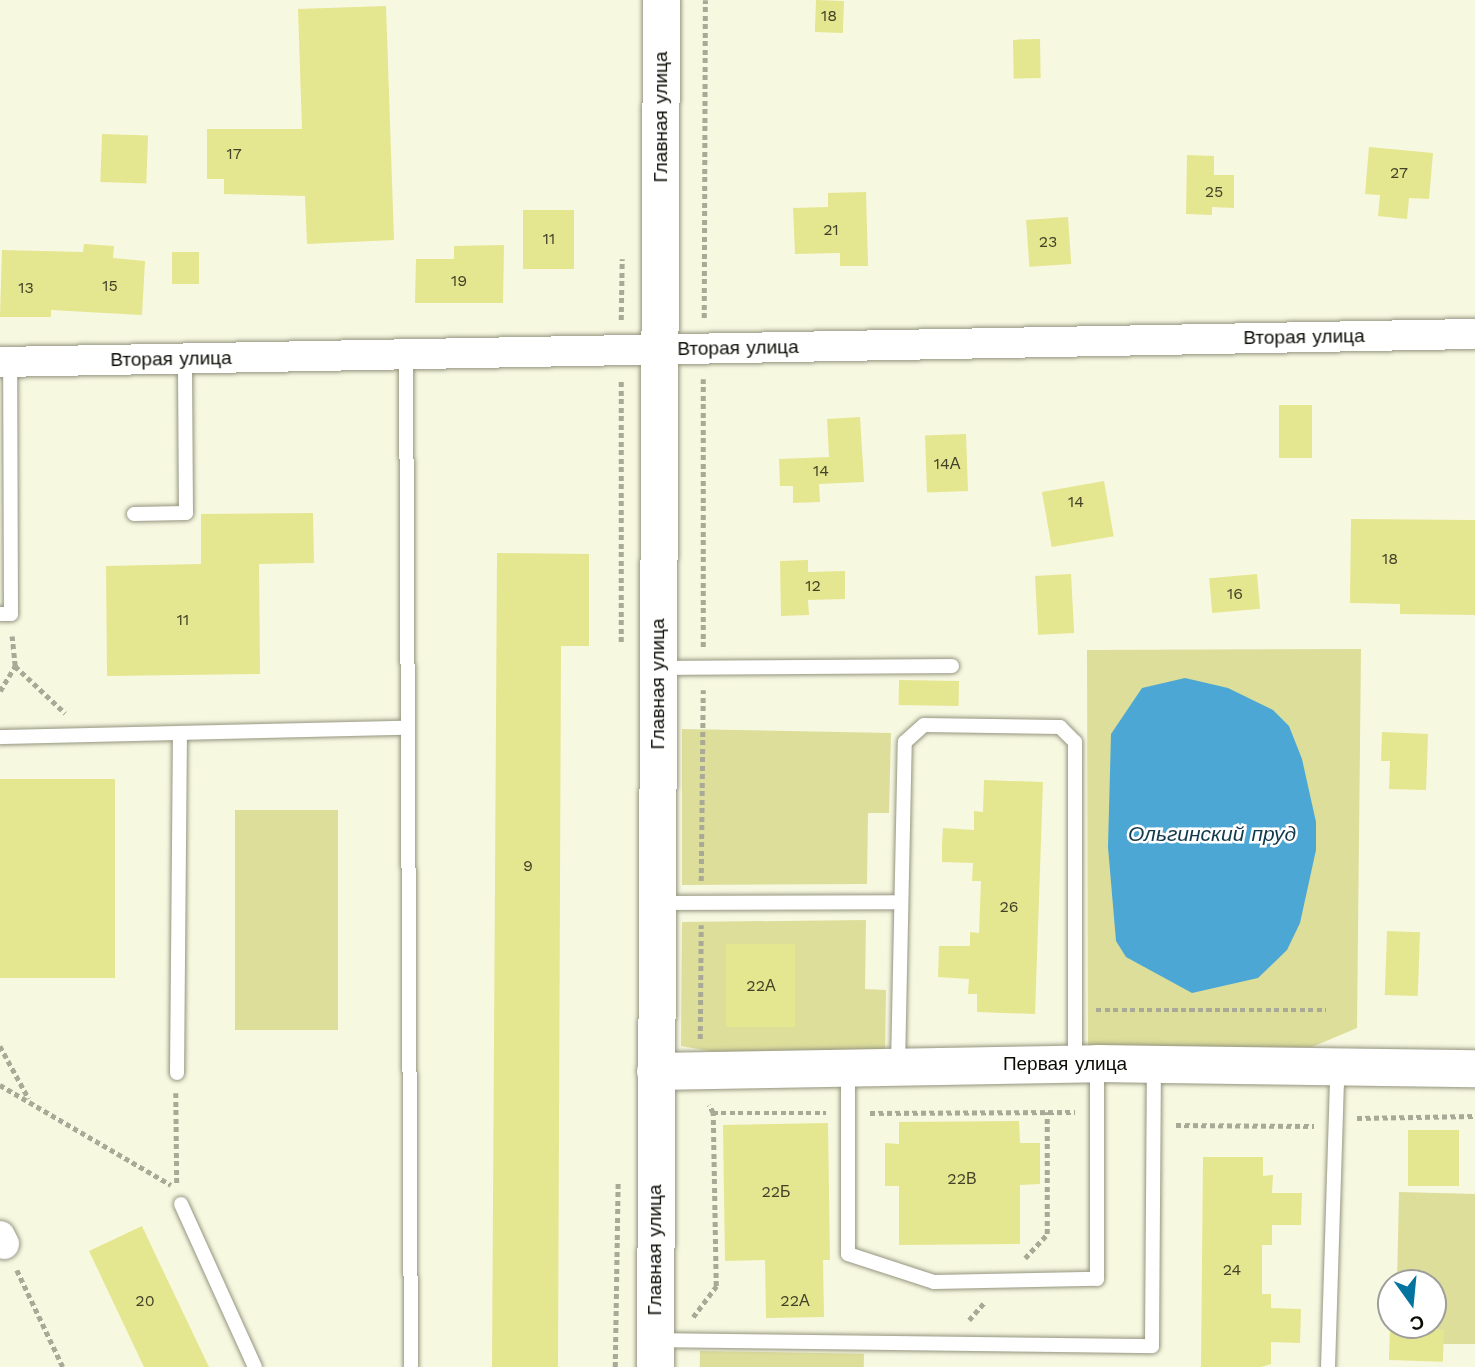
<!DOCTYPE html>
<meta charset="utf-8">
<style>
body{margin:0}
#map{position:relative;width:1475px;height:1367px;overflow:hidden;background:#f7f8e0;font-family:"Work Sans",sans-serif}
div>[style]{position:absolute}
.green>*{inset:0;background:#ddde9a;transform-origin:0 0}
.water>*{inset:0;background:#4da7d4}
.building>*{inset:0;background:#e5e690;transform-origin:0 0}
.path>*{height:4.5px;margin-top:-2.25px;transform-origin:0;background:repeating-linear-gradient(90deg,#a8a996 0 5px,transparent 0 8.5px)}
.roads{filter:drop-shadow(0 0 2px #959580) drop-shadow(0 0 2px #959580)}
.service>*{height:14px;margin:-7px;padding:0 7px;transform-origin:7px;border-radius:7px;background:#fff}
.minor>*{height:30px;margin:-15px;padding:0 15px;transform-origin:15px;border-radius:15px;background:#fff}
.tertiary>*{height:37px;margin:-18.5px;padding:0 18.5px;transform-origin:18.5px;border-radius:18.5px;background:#fff}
span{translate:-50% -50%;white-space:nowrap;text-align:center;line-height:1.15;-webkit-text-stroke:5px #fff;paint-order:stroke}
.number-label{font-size:16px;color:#424228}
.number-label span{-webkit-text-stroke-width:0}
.street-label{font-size:19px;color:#0c0c05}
.water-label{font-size:21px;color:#123a4d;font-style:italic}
.north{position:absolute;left:1377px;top:1269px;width:70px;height:70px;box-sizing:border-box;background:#fff;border:2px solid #9e9e9b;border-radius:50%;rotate:165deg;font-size:19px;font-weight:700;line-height:28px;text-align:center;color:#0c0c05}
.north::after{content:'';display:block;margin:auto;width:24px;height:32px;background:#04749f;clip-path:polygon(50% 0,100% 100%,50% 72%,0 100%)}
</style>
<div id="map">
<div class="green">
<i style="clip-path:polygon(1361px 649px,1357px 1028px,1312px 1047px,1088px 1049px,1087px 650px)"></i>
<i style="clip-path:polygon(682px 729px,891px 733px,889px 813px,868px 813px,867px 884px,682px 885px)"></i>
<i style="left:235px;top:810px;width:103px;height:220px"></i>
<i style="clip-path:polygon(866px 920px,865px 989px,886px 990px,885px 1052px,720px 1053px,681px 1046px,682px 922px)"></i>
<i style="clip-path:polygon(1399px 1192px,1475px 1194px,1475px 1344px,1443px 1344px,1443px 1330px,1397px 1328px,1433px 1325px,1433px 1283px,1397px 1283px)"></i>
<i style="left:700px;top:1351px;width:164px;height:16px;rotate:1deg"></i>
</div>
<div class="water">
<i style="clip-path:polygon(1185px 678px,1228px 688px,1273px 710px,1289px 726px,1302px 759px,1316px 822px,1316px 850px,1300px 923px,1287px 950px,1258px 978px,1192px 993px,1126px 957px,1116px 941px,1108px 847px,1111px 734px,1142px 688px)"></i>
</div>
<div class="building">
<i style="left:816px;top:0;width:28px;height:32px;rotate:2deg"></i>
<i style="clip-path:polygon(386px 6px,394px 240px,307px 244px,305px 196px,224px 194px,224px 179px,207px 179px,207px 129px,302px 129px,298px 9px)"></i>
<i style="left:1040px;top:39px;width:39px;height:27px;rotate:89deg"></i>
<i style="left:102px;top:134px;width:46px;height:48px;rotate:2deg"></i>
<i style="clip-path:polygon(1369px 147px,1433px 153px,1429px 199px,1409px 198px,1407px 219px,1378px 216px,1380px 195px,1365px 194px)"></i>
<i style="clip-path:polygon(1187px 155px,1214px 156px,1214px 175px,1234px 175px,1234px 208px,1212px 207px,1212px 215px,1186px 214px)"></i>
<i style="clip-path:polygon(866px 192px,868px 266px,840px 266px,840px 253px,795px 254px,793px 208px,828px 207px,828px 193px)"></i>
<i style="left:523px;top:210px;width:51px;height:59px"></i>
<i style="left:1068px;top:217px;width:47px;height:42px;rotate:86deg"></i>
<i style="clip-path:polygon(84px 244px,114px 246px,113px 258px,145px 261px,142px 315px,51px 310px,51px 317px,0 317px,2px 250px,83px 252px)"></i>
<i style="clip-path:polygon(504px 245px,503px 303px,415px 303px,416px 259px,454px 259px,454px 246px)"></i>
<i style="left:172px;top:252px;width:27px;height:32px"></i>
<i style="left:1312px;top:405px;width:53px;height:33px;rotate:90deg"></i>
<i style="clip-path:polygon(860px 417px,864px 482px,819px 484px,820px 502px,793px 503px,793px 486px,780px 486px,779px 459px,829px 457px,827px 419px)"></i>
<i style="left:966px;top:434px;width:57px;height:41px;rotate:88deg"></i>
<i style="left:1104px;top:481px;width:56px;height:63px;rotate:80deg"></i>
<i style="clip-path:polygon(313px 513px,314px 563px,259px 564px,260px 674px,107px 676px,106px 566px,201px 564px,201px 514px)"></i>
<i style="clip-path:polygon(1351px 519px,1475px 520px,1475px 615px,1400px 614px,1400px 604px,1350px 603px)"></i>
<i style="clip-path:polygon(497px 553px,589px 554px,589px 646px,561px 646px,558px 1367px,492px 1367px)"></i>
<i style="clip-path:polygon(808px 560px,808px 572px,845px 571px,845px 599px,808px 600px,809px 615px,781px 616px,780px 561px)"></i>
<i style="left:1071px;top:574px;width:59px;height:36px;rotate:87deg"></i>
<i style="left:1257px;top:574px;width:35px;height:48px;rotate:85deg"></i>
<i style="left:899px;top:680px;width:60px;height:25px;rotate:1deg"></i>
<i style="clip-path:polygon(1382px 732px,1428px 734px,1426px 790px,1389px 789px,1390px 761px,1381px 761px)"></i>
<i style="left:0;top:779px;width:115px;height:199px"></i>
<i style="clip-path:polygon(984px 780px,1043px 782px,1035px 1014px,977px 1012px,977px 994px,968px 994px,969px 979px,938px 977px,939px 946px,970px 946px,970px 932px,979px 933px,981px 881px,972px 881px,973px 863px,942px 862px,942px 845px,943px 828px,974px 830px,974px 811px,983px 812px)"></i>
<i style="left:1387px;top:931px;width:33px;height:64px;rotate:2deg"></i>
<i style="left:795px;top:944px;width:83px;height:69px;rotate:90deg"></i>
<i style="clip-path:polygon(1019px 1121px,1020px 1143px,1040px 1143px,1040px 1184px,1020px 1185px,1020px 1244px,899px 1245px,899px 1186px,885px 1186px,885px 1143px,899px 1144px,899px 1122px)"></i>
<i style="clip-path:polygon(828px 1123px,830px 1260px,823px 1260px,824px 1317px,766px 1318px,765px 1260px,725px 1261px,723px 1125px)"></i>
<i style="left:1408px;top:1130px;width:51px;height:56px"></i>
<i style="clip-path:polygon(1203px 1157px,1263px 1157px,1263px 1176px,1273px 1175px,1272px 1193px,1302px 1193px,1301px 1225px,1272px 1225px,1272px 1245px,1262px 1245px,1262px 1294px,1271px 1294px,1271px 1308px,1301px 1309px,1300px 1343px,1271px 1342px,1271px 1364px,1261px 1367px,1201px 1367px)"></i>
<i style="clip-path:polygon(142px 1226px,157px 1258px,209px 1367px,144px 1367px,89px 1251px)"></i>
<i style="left:1390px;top:1328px;width:54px;height:32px;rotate:2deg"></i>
</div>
<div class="path">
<i style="left:704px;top:318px;width:318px;rotate:-89.8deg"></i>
<i style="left:621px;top:320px;width:61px;rotate:-89.1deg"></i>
<i style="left:621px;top:642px;width:261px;rotate:-90deg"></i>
<i style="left:703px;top:647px;width:268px;rotate:-90deg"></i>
<i style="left:15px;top:666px;width:69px;rotate:43.2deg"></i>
<i style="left:0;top:691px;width:29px;rotate:-59deg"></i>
<i style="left:15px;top:666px;width:30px;rotate:-96deg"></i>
<i style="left:701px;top:881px;width:191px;rotate:-89.4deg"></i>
<i style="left:1096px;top:1010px;width:230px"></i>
<i style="left:700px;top:1039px;width:114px;rotate:-89.5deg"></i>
<i style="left:0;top:1046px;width:60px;rotate:61.3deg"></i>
<i style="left:0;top:1085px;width:198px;rotate:30.3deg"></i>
<i style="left:176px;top:1093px;width:90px;rotate:89.4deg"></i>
<i style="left:713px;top:1113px;width:113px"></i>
<i style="left:870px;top:1113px;width:205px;rotate:-0.3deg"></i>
<i style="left:1357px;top:1118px;width:118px;rotate:-1deg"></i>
<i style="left:1176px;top:1125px;width:138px;rotate:0.4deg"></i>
<i style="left:1025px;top:1258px;width:33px;rotate:-47deg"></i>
<i style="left:1047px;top:1234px;width:122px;rotate:-90deg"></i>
<i style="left:17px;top:1270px;width:107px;rotate:64.6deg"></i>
<i style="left:693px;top:1317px;width:39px;rotate:-53deg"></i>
<i style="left:716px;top:1286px;width:173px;rotate:-91deg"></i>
<i style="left:713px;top:1113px;width:9px;rotate:-117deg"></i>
<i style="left:969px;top:1320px;width:23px;rotate:-49deg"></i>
<i style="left:615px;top:1367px;width:184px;rotate:-89.1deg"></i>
</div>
<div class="roads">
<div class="service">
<i style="left:406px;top:354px;width:1013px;rotate:89.72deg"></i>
<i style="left:134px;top:514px;width:52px;rotate:-1.1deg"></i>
<i style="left:186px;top:513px;width:154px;rotate:-90.4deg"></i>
<i style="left:0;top:614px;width:11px"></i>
<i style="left:11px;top:614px;width:252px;rotate:-90.2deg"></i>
<i style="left:659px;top:668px;width:293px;rotate:-0.4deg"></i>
<i style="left:0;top:737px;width:408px;rotate:-1.3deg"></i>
<i style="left:658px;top:903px;width:243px;rotate:-0.2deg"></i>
<i style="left:898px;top:1065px;width:323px;rotate:-88.8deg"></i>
<i style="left:905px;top:742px;width:25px;rotate:-42deg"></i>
<i style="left:924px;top:725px;width:136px;rotate:0.8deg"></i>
<i style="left:1060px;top:727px;width:21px;rotate:45deg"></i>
<i style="left:1075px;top:742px;width:321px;rotate:90deg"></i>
<i style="left:848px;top:1067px;width:187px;rotate:90deg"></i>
<i style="left:848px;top:1254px;width:90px;rotate:18deg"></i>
<i style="left:934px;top:1282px;width:163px;rotate:-1.1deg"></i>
<i style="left:1097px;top:1279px;width:214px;rotate:-90deg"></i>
<i style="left:177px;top:1073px;width:340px;rotate:-89.5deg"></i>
<i style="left:181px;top:1204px;width:179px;rotate:65.6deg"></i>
<i style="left:655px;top:1340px;width:497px;rotate:0.7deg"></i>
<i style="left:1152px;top:1346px;width:280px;rotate:-89.6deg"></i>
<i style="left:1328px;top:1367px;width:282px;rotate:-88.2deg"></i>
<i style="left:1337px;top:1085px;width:17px;rotate:-100deg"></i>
</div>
<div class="minor">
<i style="left:0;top:362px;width:1475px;rotate:-1.09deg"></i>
<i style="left:0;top:1236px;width:9px;rotate:63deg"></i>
</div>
<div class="tertiary">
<i style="left:655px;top:1071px;width:442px;rotate:-1deg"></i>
<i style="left:1097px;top:1063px;width:378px;rotate:0.8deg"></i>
<i style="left:655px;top:1367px;width:1367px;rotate:-89.75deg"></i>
</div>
</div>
<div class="number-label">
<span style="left:829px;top:16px">18</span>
<span style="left:234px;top:154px">17</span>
<span style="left:1399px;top:173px">27</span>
<span style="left:1214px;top:192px">25</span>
<span style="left:831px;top:230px">21</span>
<span style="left:549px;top:239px">11</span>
<span style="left:1048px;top:242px">23</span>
<span style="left:459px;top:281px">19</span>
<span style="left:110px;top:286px">15</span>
<span style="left:26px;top:288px">13</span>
<span style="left:947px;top:464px">14А</span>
<span style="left:821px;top:471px">14</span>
<span style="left:1076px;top:502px">14</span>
<span style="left:1390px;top:559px">18</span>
<span style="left:813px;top:586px">12</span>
<span style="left:1235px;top:594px">16</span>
<span style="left:183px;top:620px">11</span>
<span style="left:528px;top:866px">9</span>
<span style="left:1009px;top:907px">26</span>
<span style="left:761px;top:986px">22А</span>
<span style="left:962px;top:1179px">22В</span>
<span style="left:776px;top:1192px">22Б</span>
<span style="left:1232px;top:1270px">24</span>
<span style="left:145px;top:1301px">20</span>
<span style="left:795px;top:1301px">22А</span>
</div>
<div class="street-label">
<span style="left:661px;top:117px;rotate:-90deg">Главная улица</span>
<span style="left:1304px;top:337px;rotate:-1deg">Вторая улица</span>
<span style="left:738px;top:348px;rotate:-1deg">Вторая улица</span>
<span style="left:171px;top:359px;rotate:-1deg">Вторая улица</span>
<span style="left:658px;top:684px;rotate:-90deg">Главная улица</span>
<span style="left:1065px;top:1064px">Первая улица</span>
<span style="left:655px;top:1250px;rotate:-90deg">Главная улица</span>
</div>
<div class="water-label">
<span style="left:1212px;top:834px">Ольгинский пруд</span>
</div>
<div class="north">С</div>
</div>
